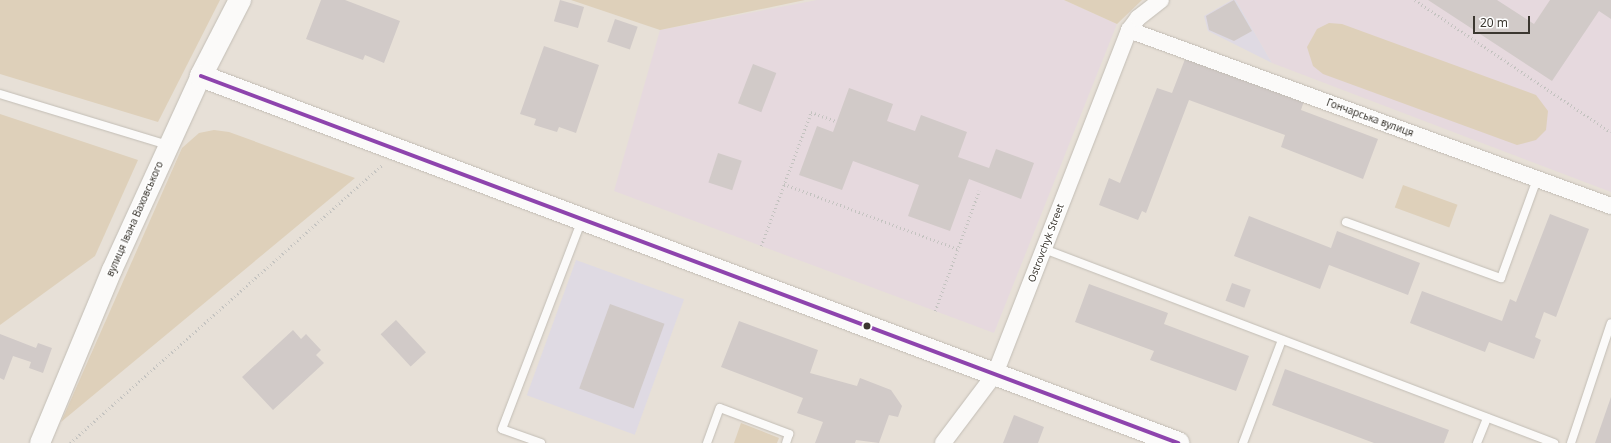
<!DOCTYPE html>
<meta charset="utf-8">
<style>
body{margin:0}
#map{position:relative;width:1611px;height:443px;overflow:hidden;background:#e7e0d7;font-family:"Noto Sans",sans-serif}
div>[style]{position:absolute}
.commercial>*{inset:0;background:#dfdae3;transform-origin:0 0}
.education>*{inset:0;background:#e6d9de}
.green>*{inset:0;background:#ded0ba;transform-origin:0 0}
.building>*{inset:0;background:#d1cac8;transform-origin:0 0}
.path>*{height:2.5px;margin-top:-1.25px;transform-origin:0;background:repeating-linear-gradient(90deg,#c4c3c0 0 1px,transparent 0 4px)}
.roads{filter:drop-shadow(0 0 1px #c2bdb5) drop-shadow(0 0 1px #c2bdb5)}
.service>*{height:8px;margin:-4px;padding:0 4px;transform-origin:4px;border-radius:4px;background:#fbfaf9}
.minor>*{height:16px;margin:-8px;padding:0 8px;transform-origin:8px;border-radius:8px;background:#fbfaf9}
.tertiary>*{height:20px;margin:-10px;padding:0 10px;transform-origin:10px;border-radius:10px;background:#fbfaf9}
.secondary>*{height:22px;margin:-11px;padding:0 11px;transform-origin:11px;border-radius:11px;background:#fbfaf9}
.bus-1>*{height:4px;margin:-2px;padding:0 2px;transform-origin:2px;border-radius:2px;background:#8e44ad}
.dots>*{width:11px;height:11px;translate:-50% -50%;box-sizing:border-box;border:2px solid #fff;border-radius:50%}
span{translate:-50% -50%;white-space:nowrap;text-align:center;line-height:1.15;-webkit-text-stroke:3px #fff;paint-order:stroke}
.street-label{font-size:10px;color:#3b3730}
.scale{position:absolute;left:1473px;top:16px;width:57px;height:18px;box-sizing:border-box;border:2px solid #3b3730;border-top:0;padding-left:5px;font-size:12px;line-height:14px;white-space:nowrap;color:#3b3730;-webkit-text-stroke:3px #fff;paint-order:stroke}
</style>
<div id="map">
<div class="commercial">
<i style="clip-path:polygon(1232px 0,1236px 0,1272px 63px,1208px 31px,1204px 16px)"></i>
<i style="left:576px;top:260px;width:115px;height:144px;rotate:20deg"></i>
</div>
<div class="education">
<i style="clip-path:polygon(817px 0,1064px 0,1117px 24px,994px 333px,614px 191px,660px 30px)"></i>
<i style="clip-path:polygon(1236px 0,1611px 0,1611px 192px,1272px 63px)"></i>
</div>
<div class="green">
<i style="clip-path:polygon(0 0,220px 0,158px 122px,0 74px)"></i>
<i style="clip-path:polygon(571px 0,805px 0,660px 30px)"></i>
<i style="clip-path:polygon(1064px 0,1142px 0,1117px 24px)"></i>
<i style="clip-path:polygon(1329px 23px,1342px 24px,1536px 95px,1548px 111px,1546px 130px,1536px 140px,1517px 145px,1323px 74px,1313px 66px,1307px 47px,1317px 29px)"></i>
<i style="clip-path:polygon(0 114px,138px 160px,95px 256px,0 325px)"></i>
<i style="clip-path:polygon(214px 130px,229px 132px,355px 178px,61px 422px,182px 148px,199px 133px)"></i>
<i style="left:1403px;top:185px;width:58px;height:24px;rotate:20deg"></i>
<i style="clip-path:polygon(741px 423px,779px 438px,777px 443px,734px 443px)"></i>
</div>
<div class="building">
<i style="clip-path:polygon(321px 0,345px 0,400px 21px,384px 63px,365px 55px,363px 60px,306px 39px)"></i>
<i style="left:560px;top:0;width:25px;height:22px;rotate:16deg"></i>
<i style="clip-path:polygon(1234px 0,1252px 31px,1234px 41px,1209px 30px,1206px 16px)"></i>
<i style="clip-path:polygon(1428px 0,1497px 0,1534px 24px,1550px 0,1611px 0,1611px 19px,1599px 11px,1552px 81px)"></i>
<i style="left:615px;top:19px;width:24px;height:24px;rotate:19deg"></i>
<i style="clip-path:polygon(544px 46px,599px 65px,576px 133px,559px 127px,557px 132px,534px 125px,536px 119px,520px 114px)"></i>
<i style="clip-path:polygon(1187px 54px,1304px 101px,1301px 110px,1378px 139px,1363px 179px,1281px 147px,1285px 135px,1189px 100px,1146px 213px,1142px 211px,1138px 220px,1099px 205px,1109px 178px,1120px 183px,1157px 88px,1172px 93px)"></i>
<i style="left:753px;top:64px;width:25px;height:42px;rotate:21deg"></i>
<i style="clip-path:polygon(849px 88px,893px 104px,887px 121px,915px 131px,921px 115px,967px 132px,958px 157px,989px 168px,996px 149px,1034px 163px,1021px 199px,969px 179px,950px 231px,908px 216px,919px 185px,853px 161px,842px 190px,799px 175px,817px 126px,833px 132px)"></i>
<i style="left:718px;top:153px;width:25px;height:31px;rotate:18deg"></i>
<i style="clip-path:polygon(1550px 214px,1589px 229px,1556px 317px,1544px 312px,1535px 337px,1541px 340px,1534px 359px,1489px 342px,1485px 352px,1410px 323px,1422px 291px,1502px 321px,1510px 299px,1516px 302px)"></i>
<i style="clip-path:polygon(1249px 216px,1331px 248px,1337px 231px,1420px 263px,1408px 295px,1329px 265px,1320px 289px,1234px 256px)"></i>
<i style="left:1232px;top:283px;width:20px;height:19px;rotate:20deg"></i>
<i style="clip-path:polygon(1089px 284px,1168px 313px,1164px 324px,1249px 356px,1236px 391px,1150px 360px,1154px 351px,1075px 322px)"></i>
<i style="left:610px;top:304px;width:58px;height:90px;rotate:20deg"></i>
<i style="left:396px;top:320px;width:44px;height:21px;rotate:47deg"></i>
<i style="clip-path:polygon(739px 321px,818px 350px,810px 373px,857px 386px,860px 378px,891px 390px,902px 406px,898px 417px,889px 415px,879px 443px,856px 440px,855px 443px,815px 443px,823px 422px,797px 413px,803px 398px,721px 367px)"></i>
<i style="clip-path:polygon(293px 330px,301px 339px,306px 334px,321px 350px,316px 355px,324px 363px,273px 410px,242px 377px)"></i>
<i style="clip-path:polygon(0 334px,36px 348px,38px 343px,52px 348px,43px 373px,29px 368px,31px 362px,13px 356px,4px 380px,0 378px)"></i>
<i style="clip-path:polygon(1285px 369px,1449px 430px,1444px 443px,1374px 443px,1272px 405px)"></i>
<i style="clip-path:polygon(1611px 397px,1611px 443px,1595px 443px)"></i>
<i style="clip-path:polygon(1014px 415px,1044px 427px,1038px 443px,1003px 443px)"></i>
</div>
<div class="path">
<i style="left:1415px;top:0;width:236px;rotate:34deg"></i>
<i style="left:784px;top:184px;width:186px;rotate:20.5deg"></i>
<i style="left:761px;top:246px;width:143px;rotate:-69.5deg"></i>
<i style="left:811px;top:112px;width:27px;rotate:20deg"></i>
<i style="left:935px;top:311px;width:128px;rotate:-69.9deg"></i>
<i style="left:70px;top:443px;width:418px;rotate:-41.7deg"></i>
</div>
<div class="roads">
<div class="service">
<i style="left:0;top:94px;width:176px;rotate:16.9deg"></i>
<i style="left:1346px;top:222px;width:165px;rotate:19.9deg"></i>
<i style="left:1501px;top:278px;width:105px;rotate:-70deg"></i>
<i style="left:1044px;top:249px;width:546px;rotate:20.83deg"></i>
<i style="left:541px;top:443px;width:41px;rotate:-160.3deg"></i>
<i style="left:502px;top:429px;width:225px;rotate:-69.1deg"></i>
<i style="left:707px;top:443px;width:37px;rotate:-70deg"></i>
<i style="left:720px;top:408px;width:74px;rotate:20.6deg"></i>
<i style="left:789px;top:434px;width:9px;rotate:108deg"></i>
<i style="left:1243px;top:443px;width:110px;rotate:-69.3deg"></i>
<i style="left:1477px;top:443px;width:27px;rotate:-68deg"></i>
<i style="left:1571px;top:443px;width:126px;rotate:-71.6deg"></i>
</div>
<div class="minor">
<i style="left:1129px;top:30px;width:513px;rotate:20.06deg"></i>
<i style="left:943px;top:443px;width:86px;rotate:-53deg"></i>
<i style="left:995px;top:374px;width:369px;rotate:-68.7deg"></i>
<i style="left:1129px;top:30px;width:15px;rotate:-53deg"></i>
<i style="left:1138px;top:18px;width:29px;rotate:-38deg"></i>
</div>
<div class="tertiary">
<i style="left:40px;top:443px;width:187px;rotate:-67.4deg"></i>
<i style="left:112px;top:270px;width:213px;rotate:-65.4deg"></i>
</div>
<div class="secondary">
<i style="left:240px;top:0;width:85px;rotate:117.2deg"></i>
<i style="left:201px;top:76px;width:1044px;rotate:20.59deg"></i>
</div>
</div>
<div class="bus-1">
<i style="left:201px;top:76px;width:1044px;rotate:20.59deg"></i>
</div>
<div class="dots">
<i style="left:867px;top:326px;background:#3b3730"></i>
</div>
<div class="street-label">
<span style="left:1370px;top:118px;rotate:20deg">Гончарська вулиця</span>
<span style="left:135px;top:219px;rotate:-66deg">вулиця Івана Ваховського</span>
<span style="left:1046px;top:243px;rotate:-69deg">Ostrovchyk Street</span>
</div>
<div class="scale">20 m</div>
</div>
